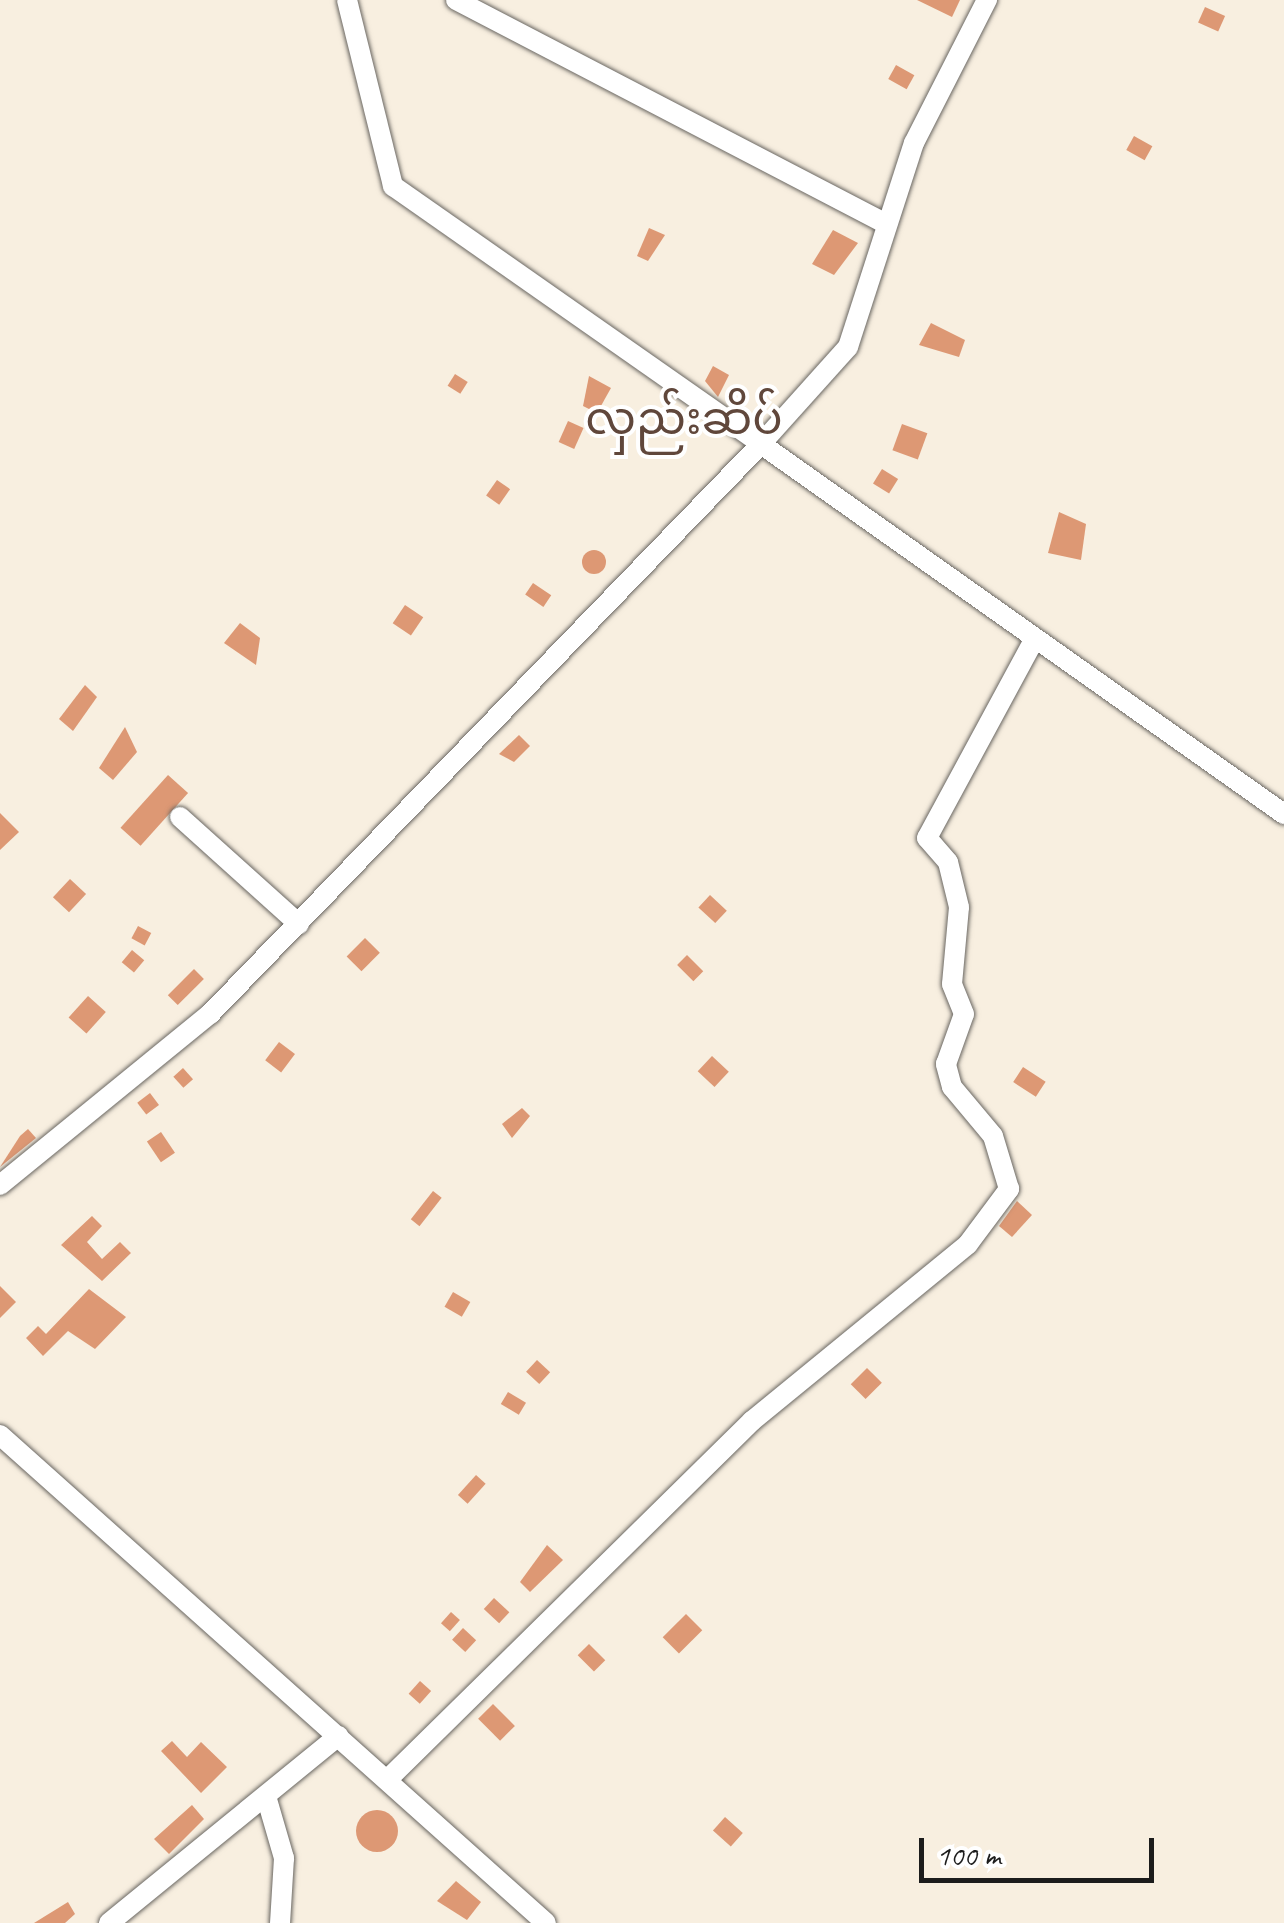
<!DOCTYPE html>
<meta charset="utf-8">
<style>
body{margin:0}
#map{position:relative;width:1284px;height:1923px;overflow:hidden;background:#f8efe0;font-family:Caveat,"Noto Sans Myanmar",sans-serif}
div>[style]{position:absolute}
.building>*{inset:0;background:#dd9874;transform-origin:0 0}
.round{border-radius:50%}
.roads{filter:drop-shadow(0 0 2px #696661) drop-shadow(0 0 2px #696661)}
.minor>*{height:20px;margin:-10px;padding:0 10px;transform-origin:10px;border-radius:10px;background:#fff}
span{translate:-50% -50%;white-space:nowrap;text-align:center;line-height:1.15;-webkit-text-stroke:8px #fff;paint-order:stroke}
.quarter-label{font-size:45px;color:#60473b}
.scale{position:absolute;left:919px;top:1838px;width:235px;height:45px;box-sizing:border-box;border:5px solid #1c1c1c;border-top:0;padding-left:12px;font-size:30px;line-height:35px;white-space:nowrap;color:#1c1c1c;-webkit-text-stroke:8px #fff;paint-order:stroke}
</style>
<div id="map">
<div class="building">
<i style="clip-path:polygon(917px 0,960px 0,952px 17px)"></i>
<i style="left:1205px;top:7px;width:22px;height:17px;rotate:24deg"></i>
<i style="left:896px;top:65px;width:21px;height:16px;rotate:29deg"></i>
<i style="left:1134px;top:136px;width:21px;height:16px;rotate:29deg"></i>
<i style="clip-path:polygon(649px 228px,665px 235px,648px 261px,637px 256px)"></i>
<i style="clip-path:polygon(833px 230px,858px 243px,834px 275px,812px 264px)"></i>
<i style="clip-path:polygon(931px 323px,965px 340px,959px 357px,919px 345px)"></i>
<i style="clip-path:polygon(713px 366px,729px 375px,718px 397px,705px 381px)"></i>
<i style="left:455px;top:374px;width:15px;height:14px;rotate:32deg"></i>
<i style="clip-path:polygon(589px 376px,611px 388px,597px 413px,583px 406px)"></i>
<i style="left:568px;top:421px;width:17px;height:23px;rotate:24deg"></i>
<i style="left:902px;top:424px;width:27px;height:28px;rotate:20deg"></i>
<i style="left:882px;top:469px;width:19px;height:17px;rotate:32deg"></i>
<i style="left:497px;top:480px;width:16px;height:19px;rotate:35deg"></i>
<i style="clip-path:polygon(1059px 512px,1086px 524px,1081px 560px,1048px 553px)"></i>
<i class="round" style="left:582px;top:550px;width:24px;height:24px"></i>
<i style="left:533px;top:583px;width:22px;height:14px;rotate:34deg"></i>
<i style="left:405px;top:605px;width:22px;height:22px;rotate:34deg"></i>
<i style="clip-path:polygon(240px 623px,260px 638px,256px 665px,224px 643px)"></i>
<i style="clip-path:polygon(85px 685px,97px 697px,73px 731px,59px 719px)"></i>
<i style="clip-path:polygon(125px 727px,137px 752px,113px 780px,99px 768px)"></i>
<i style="clip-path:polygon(519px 735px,530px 746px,514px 762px,499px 754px)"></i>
<i style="left:168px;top:775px;width:27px;height:71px;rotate:42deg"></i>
<i style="clip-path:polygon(0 813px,19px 832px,0 850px)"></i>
<i style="left:70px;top:879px;width:22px;height:25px;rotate:43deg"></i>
<i style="left:710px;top:895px;width:23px;height:17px;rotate:43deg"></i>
<i style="left:138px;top:926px;width:15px;height:14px;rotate:28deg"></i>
<i style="left:365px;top:938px;width:21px;height:26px;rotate:45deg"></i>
<i style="left:132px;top:950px;width:16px;height:16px;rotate:40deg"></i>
<i style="left:687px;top:955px;width:23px;height:14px;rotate:45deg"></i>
<i style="left:194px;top:969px;width:14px;height:37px;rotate:45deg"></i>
<i style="left:88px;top:996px;width:24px;height:29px;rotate:42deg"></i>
<i style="left:279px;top:1042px;width:20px;height:23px;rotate:37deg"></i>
<i style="left:712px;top:1056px;width:23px;height:21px;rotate:43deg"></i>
<i style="left:1023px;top:1067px;width:27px;height:18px;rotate:33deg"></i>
<i style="left:183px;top:1068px;width:15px;height:13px;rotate:48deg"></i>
<i style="left:150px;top:1093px;width:15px;height:16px;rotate:53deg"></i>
<i style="clip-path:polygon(522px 1108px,530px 1116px,512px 1138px,502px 1124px)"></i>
<i style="clip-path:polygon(28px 1129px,36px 1138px,0 1167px,20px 1136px)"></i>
<i style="left:161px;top:1132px;width:25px;height:17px;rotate:56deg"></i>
<i style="left:433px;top:1191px;width:11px;height:36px;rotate:38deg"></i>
<i style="clip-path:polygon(1017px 1201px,1032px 1215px,1012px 1237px,999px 1226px)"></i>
<i style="clip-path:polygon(92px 1216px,102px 1226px,87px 1242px,102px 1259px,120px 1242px,131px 1253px,102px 1281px,61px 1245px)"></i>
<i style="clip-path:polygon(0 1286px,16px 1302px,0 1318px)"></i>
<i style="clip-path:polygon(89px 1289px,126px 1317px,95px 1349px,68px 1331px,43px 1356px,26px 1338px,38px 1326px,46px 1334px)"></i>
<i style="left:453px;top:1292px;width:20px;height:17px;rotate:30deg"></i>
<i style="left:537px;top:1360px;width:18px;height:16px;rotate:43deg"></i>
<i style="left:867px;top:1368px;width:21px;height:23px;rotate:45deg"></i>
<i style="left:508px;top:1392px;width:21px;height:14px;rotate:31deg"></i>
<i style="left:476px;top:1475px;width:13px;height:27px;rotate:42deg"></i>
<i style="clip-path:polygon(547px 1545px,563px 1560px,530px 1592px,520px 1582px)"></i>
<i style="left:494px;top:1598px;width:21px;height:15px;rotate:43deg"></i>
<i style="left:451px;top:1612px;width:12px;height:15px;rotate:42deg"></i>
<i style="left:686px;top:1614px;width:23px;height:33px;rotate:45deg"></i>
<i style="left:463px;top:1628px;width:18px;height:16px;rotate:43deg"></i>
<i style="left:589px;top:1644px;width:23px;height:16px;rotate:45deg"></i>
<i style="left:420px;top:1681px;width:15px;height:17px;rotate:42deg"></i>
<i style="left:493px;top:1704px;width:31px;height:21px;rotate:45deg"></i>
<i style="clip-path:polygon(172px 1741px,187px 1757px,201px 1742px,227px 1767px,201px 1793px,161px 1751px)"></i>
<i style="clip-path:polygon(192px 1805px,204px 1819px,169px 1854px,154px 1839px)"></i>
<i class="round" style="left:356px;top:1810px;width:42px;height:42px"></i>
<i style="left:725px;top:1817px;width:24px;height:18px;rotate:42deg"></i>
<i style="clip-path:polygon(456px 1881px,481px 1902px,467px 1920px,437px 1901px)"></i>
<i style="clip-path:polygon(68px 1902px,75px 1914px,65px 1923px,34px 1923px)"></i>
</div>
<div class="roads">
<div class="minor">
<i style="left:347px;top:0;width:192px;rotate:76.1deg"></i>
<i style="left:393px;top:186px;width:449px;rotate:35deg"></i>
<i style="left:761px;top:444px;width:130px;rotate:-48.1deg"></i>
<i style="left:848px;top:347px;width:214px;rotate:-72.1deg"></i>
<i style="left:914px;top:143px;width:161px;rotate:-63deg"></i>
<i style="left:456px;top:0;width:485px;rotate:27.5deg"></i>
<i style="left:180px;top:817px;width:160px;rotate:42deg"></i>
<i style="left:0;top:1185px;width:271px;rotate:-39.2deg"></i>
<i style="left:210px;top:1014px;width:793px;rotate:-45.97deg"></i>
<i style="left:761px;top:444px;width:641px;rotate:35.28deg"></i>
<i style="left:0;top:1435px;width:732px;rotate:41.79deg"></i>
<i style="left:387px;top:1780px;width:512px;rotate:-44.53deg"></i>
<i style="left:752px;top:1421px;width:279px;rotate:-39.3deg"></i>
<i style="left:968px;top:1244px;width:69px;rotate:-53.3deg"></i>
<i style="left:1009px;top:1189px;width:55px;rotate:-106.8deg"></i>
<i style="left:993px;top:1136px;width:64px;rotate:-129.9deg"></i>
<i style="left:952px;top:1087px;width:24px;rotate:-105deg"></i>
<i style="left:946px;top:1064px;width:53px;rotate:-70.2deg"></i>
<i style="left:964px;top:1014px;width:32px;rotate:-112deg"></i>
<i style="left:952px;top:984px;width:77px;rotate:-84.8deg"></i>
<i style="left:959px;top:907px;width:46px;rotate:-103.7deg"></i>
<i style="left:948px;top:862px;width:32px;rotate:-131deg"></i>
<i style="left:927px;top:838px;width:227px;rotate:-61.6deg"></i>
<i style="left:266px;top:1796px;width:65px;rotate:73.8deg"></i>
<i style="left:284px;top:1858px;width:65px;rotate:93.5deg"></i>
<i style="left:109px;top:1923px;width:296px;rotate:-39.2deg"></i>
</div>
</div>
<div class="quarter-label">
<span style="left:684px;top:420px">လှည်းဆိပ်</span>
</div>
<div class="scale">100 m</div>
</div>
